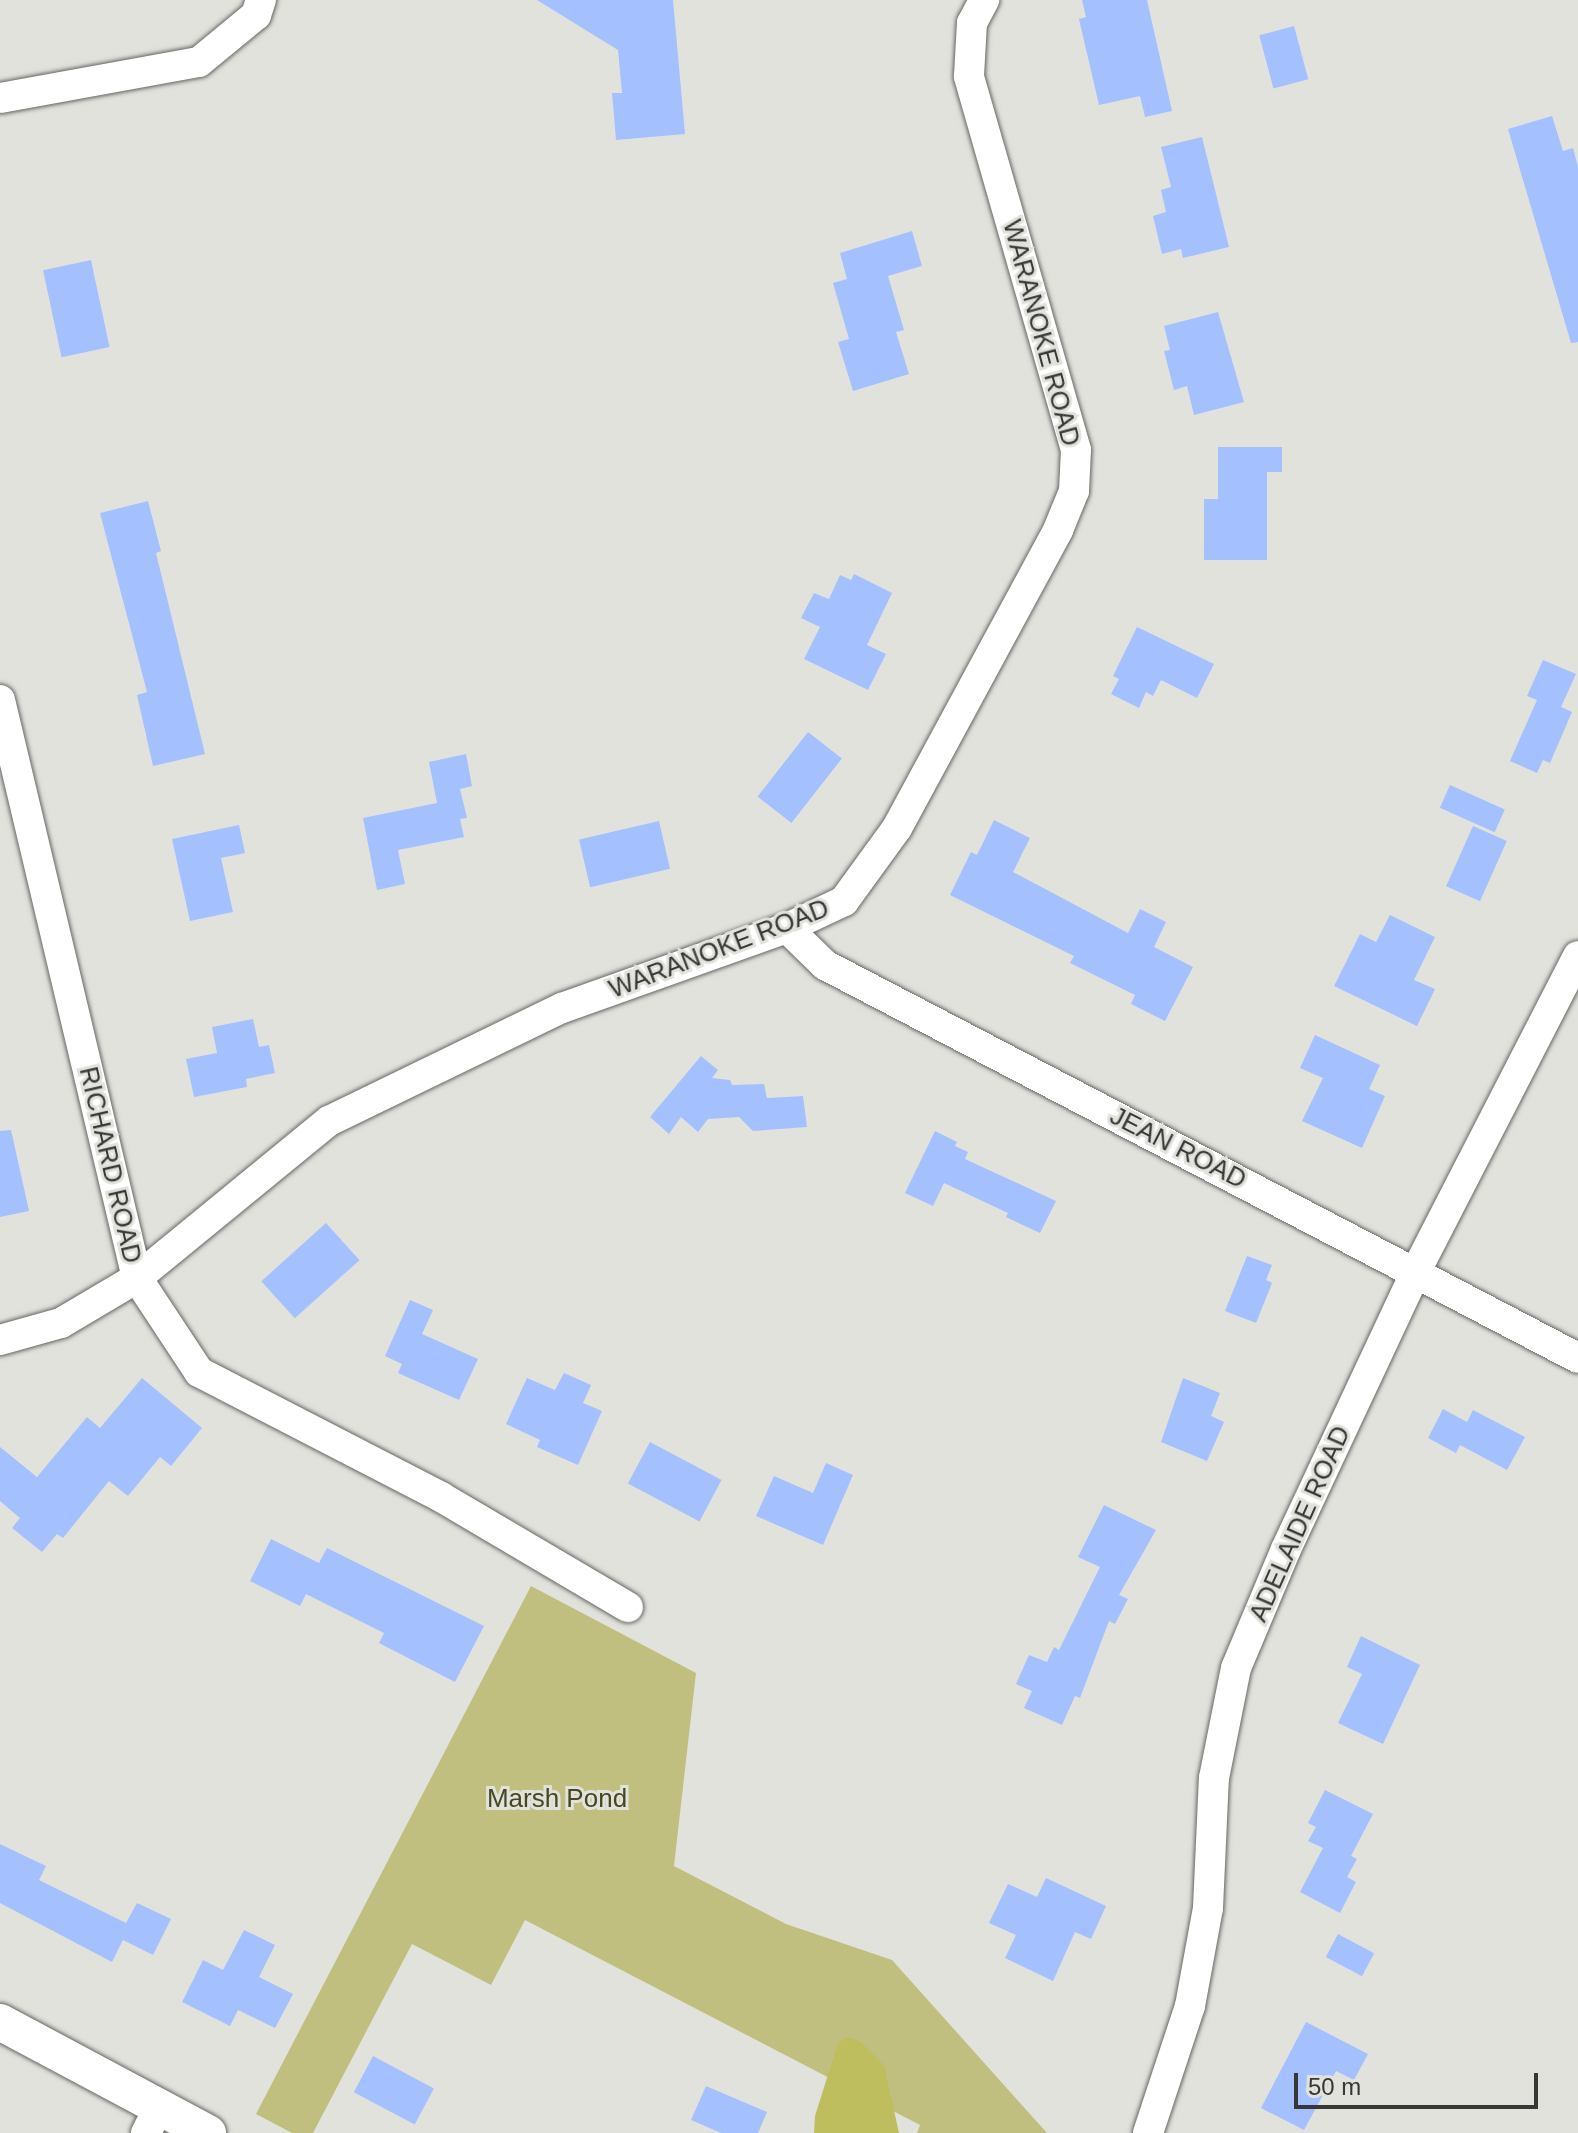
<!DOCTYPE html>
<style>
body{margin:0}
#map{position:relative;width:1578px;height:2133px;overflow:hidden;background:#e2e2dd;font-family:Arial,sans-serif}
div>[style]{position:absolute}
.green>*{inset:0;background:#c0bf80}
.water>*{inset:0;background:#bfbe5f}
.building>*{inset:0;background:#a4c0fe;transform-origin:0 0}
.roads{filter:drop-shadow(0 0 2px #676763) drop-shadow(0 0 2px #676763)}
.minor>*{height:30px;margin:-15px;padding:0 15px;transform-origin:15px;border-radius:15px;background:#fff}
.tertiary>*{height:36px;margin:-18px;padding:0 18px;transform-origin:18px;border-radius:18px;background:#fff}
span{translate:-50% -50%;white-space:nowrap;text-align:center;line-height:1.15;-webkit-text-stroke:6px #e2e2dd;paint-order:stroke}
.street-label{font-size:26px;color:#373735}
.park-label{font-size:26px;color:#48471f}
.scale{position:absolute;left:1294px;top:2073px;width:244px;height:36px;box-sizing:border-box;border:4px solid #373735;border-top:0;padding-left:10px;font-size:24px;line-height:28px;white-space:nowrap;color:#373735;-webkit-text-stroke:6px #e2e2dd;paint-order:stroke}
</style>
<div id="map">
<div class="green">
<i style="clip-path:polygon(531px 1586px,696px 1673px,674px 1866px,786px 1924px,892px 1960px,1047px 2133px,917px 2133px,920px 2125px,525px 1920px,491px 1985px,412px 1944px,313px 2133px,292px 2133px,256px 2114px)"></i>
</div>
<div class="water">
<i style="clip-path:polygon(847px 2037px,860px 2041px,884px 2065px,899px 2133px,814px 2133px,815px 2116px,838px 2043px)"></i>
</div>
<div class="building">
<i style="clip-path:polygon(537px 0,673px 0,685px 134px,616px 140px,612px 93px,622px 93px,618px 50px)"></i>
<i style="clip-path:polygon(1082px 0,1147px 0,1172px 111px,1145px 117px,1140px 96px,1099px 105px,1079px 19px,1086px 17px)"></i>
<i style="left:1294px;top:26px;width:55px;height:36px;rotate:75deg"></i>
<i style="clip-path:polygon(1552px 116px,1563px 151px,1573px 148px,1578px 167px,1578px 342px,1571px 343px,1508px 129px)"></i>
<i style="clip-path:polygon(1202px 137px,1229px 247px,1183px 258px,1181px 249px,1162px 254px,1153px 216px,1166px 212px,1161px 190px,1171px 187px,1161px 147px)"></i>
<i style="clip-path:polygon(912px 231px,922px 266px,888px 276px,904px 330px,896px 332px,909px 374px,853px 391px,838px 342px,849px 339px,833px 283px,847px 279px,840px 253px)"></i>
<i style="left:91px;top:260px;width:89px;height:49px;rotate:78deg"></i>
<i style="clip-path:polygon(1218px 312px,1244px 402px,1194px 415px,1187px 386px,1174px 390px,1164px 351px,1170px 350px,1164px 326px)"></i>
<i style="clip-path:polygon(1218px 447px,1282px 447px,1282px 472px,1267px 472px,1267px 560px,1204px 560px,1204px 499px,1218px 499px)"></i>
<i style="clip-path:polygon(148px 501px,161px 551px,156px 553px,205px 754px,153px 766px,137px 695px,147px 692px,100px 513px)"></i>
<i style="clip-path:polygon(854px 574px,892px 593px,867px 645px,886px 654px,868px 690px,804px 659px,820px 627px,801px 618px,814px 593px,829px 599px,840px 575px,851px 580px)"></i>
<i style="clip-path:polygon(1137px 627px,1214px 664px,1197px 698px,1161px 680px,1153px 696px,1146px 692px,1139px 708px,1111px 694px,1119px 679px,1113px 676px)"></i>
<i style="clip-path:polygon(1543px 660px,1576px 674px,1561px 707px,1572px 712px,1550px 763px,1543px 760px,1537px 773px,1510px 761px,1537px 700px,1527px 696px)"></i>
<i style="left:808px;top:732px;width:43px;height:82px;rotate:38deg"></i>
<i style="clip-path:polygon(466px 754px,472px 786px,460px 789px,467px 818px,460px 819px,464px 837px,398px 850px,405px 884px,377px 890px,363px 818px,437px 803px,429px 762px)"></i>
<i style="left:1450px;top:785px;width:60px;height:25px;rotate:24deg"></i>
<i style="clip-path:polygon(994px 820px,1030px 838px,1013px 872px,1128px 933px,1140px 909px,1166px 922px,1154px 947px,1193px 967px,1165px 1021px,1131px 1004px,1135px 995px,1070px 963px,1074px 956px,950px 895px,971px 852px,977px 855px)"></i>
<i style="left:659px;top:821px;width:49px;height:82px;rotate:77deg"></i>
<i style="clip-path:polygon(239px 825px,245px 853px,221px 858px,233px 912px,190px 921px,172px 839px)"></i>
<i style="left:1473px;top:826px;width:37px;height:66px;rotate:24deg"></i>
<i style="clip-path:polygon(1390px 915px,1435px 937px,1414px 980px,1435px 989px,1417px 1026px,1334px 986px,1360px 934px,1376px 942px)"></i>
<i style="clip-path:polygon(253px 1019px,259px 1047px,269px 1045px,275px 1073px,246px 1079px,247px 1087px,194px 1097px,186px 1059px,217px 1053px,212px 1027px)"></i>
<i style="clip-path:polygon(1315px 1035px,1380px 1065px,1369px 1089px,1385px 1096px,1362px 1148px,1302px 1121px,1323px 1078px,1300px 1068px)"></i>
<i style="clip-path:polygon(701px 1056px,718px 1070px,712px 1078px,730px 1080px,732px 1085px,764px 1084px,767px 1098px,803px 1096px,807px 1127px,753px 1131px,739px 1117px,708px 1119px,698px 1132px,681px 1117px,669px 1134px,650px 1117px)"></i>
<i style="clip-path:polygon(11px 1130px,29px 1211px,0 1217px,0 1131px)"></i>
<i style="clip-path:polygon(935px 1131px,957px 1142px,955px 1146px,968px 1152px,965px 1159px,1056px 1201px,1040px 1233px,1006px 1217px,1008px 1213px,944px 1183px,933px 1206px,905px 1193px)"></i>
<i style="left:326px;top:1223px;width:50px;height:87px;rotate:48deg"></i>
<i style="clip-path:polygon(1247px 1256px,1272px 1265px,1266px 1280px,1272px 1283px,1256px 1323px,1225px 1311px)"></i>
<i style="clip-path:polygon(410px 1300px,433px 1310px,422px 1334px,478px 1359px,459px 1400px,398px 1373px,402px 1364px,385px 1356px)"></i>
<i style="clip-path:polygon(564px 1373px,591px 1385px,583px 1403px,602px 1411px,578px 1465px,537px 1447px,540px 1440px,506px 1424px,527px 1378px,555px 1390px)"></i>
<i style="clip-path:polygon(142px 1378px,202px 1428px,171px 1466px,160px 1457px,128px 1496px,109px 1481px,63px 1538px,57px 1534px,42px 1552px,12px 1528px,20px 1518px,0 1501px,0 1447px,37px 1477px,87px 1417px,100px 1428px)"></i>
<i style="clip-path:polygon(1183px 1378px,1220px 1393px,1211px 1416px,1224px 1422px,1207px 1461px,1161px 1442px)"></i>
<i style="clip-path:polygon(1443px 1409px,1467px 1422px,1473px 1410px,1525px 1437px,1507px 1470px,1460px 1445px,1456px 1453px,1428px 1438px)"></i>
<i style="left:650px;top:1442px;width:81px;height:47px;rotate:28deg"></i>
<i style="clip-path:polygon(826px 1463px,853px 1475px,823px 1545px,756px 1516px,774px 1476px,813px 1493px)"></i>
<i style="clip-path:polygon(1104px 1505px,1156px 1530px,1119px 1595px,1128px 1599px,1115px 1624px,1109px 1621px,1080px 1698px,1075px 1696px,1062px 1725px,1024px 1708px,1032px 1691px,1016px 1684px,1029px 1655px,1047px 1662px,1054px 1647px,1059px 1650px,1100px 1567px,1078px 1557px)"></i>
<i style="clip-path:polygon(271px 1539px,319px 1563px,327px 1548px,484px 1626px,455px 1682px,379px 1643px,384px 1633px,306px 1594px,300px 1606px,250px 1581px)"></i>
<i style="clip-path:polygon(1361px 1636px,1420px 1665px,1383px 1744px,1338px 1723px,1362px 1674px,1347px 1667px)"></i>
<i style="clip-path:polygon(1325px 1790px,1373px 1814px,1351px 1856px,1357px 1859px,1347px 1877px,1356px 1882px,1340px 1913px,1300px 1892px,1323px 1848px,1308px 1841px,1316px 1827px,1308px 1823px)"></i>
<i style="clip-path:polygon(0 1844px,46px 1866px,39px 1880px,126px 1923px,137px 1903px,171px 1919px,153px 1955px,123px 1940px,112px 1962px,0 1903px)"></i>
<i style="clip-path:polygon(1046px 1878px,1106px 1906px,1091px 1939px,1075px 1932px,1053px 1981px,1005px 1958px,1016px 1935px,989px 1923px,1008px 1884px,1037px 1897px)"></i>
<i style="clip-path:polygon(244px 1930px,275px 1945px,259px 1977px,293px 1994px,275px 2028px,238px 2010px,230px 2026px,182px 2002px,203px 1960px,223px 1970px)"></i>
<i style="left:1338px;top:1934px;width:41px;height:26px;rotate:28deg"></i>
<i style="clip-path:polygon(1306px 2022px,1368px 2054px,1354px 2080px,1336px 2071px,1304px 2130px,1261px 2108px)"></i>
<i style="left:373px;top:2056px;width:69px;height:41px;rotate:28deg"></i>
<i style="clip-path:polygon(706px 2086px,767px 2112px,758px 2133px,721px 2133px,691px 2120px)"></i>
</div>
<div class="roads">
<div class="minor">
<i style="left:0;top:98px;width:202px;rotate:-10.3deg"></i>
<i style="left:199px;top:62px;width:74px;rotate:-39.5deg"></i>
<i style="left:256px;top:15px;width:16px;rotate:-72deg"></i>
<i style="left:0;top:700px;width:594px;rotate:76.67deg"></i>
<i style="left:137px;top:1278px;width:113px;rotate:56.6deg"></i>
<i style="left:199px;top:1372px;width:272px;rotate:27.3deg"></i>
<i style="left:441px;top:1497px;width:217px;rotate:30.5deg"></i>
<i style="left:787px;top:928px;width:53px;rotate:44.2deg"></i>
<i style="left:825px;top:965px;width:849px;rotate:27.56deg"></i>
<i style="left:0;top:1340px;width:63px;rotate:-15.6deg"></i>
<i style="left:61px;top:1323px;width:88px;rotate:-30.6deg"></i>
<i style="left:137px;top:1278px;width:248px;rotate:-39.3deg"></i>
<i style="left:329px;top:1121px;width:259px;rotate:-25.9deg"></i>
<i style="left:562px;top:1008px;width:239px;rotate:-19.6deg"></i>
<i style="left:787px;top:928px;width:63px;rotate:-25.3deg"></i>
<i style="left:844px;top:901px;width:90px;rotate:-54deg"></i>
<i style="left:897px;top:828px;width:339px;rotate:-61.6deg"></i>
<i style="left:1058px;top:530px;width:42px;rotate:-67.7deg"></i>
<i style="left:1074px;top:491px;width:41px;rotate:-87.2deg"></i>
<i style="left:1076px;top:450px;width:389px;rotate:-106deg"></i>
<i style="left:969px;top:76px;width:53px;rotate:-86.8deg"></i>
<i style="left:972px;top:23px;width:26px;rotate:-62deg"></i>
<i style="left:146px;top:2133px;width:29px;rotate:-63deg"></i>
<i style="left:1148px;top:2133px;width:134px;rotate:-71.7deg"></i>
<i style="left:1190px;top:2006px;width:100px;rotate:-79.6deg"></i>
<i style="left:1208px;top:1908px;width:130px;rotate:-87.4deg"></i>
<i style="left:1214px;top:1778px;width:112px;rotate:-78.7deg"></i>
<i style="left:1236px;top:1668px;width:129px;rotate:-67.2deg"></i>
<i style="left:1286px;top:1549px;width:307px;rotate:-64.9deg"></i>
<i style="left:1416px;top:1271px;width:354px;rotate:-62.8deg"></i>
</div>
<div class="tertiary">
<i style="left:0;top:2022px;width:236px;rotate:28.1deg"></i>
</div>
</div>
<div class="street-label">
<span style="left:1041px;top:333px;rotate:75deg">WARANOKE ROAD</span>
<span style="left:719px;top:949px;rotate:-21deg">WARANOKE ROAD</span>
<span style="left:1178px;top:1148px;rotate:27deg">JEAN ROAD</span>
<span style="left:110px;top:1165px;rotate:77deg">RICHARD ROAD</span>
<span style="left:1300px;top:1524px;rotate:-66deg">ADELAIDE ROAD</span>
</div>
<div class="park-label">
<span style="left:557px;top:1799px">Marsh Pond</span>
</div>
<div class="scale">50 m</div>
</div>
